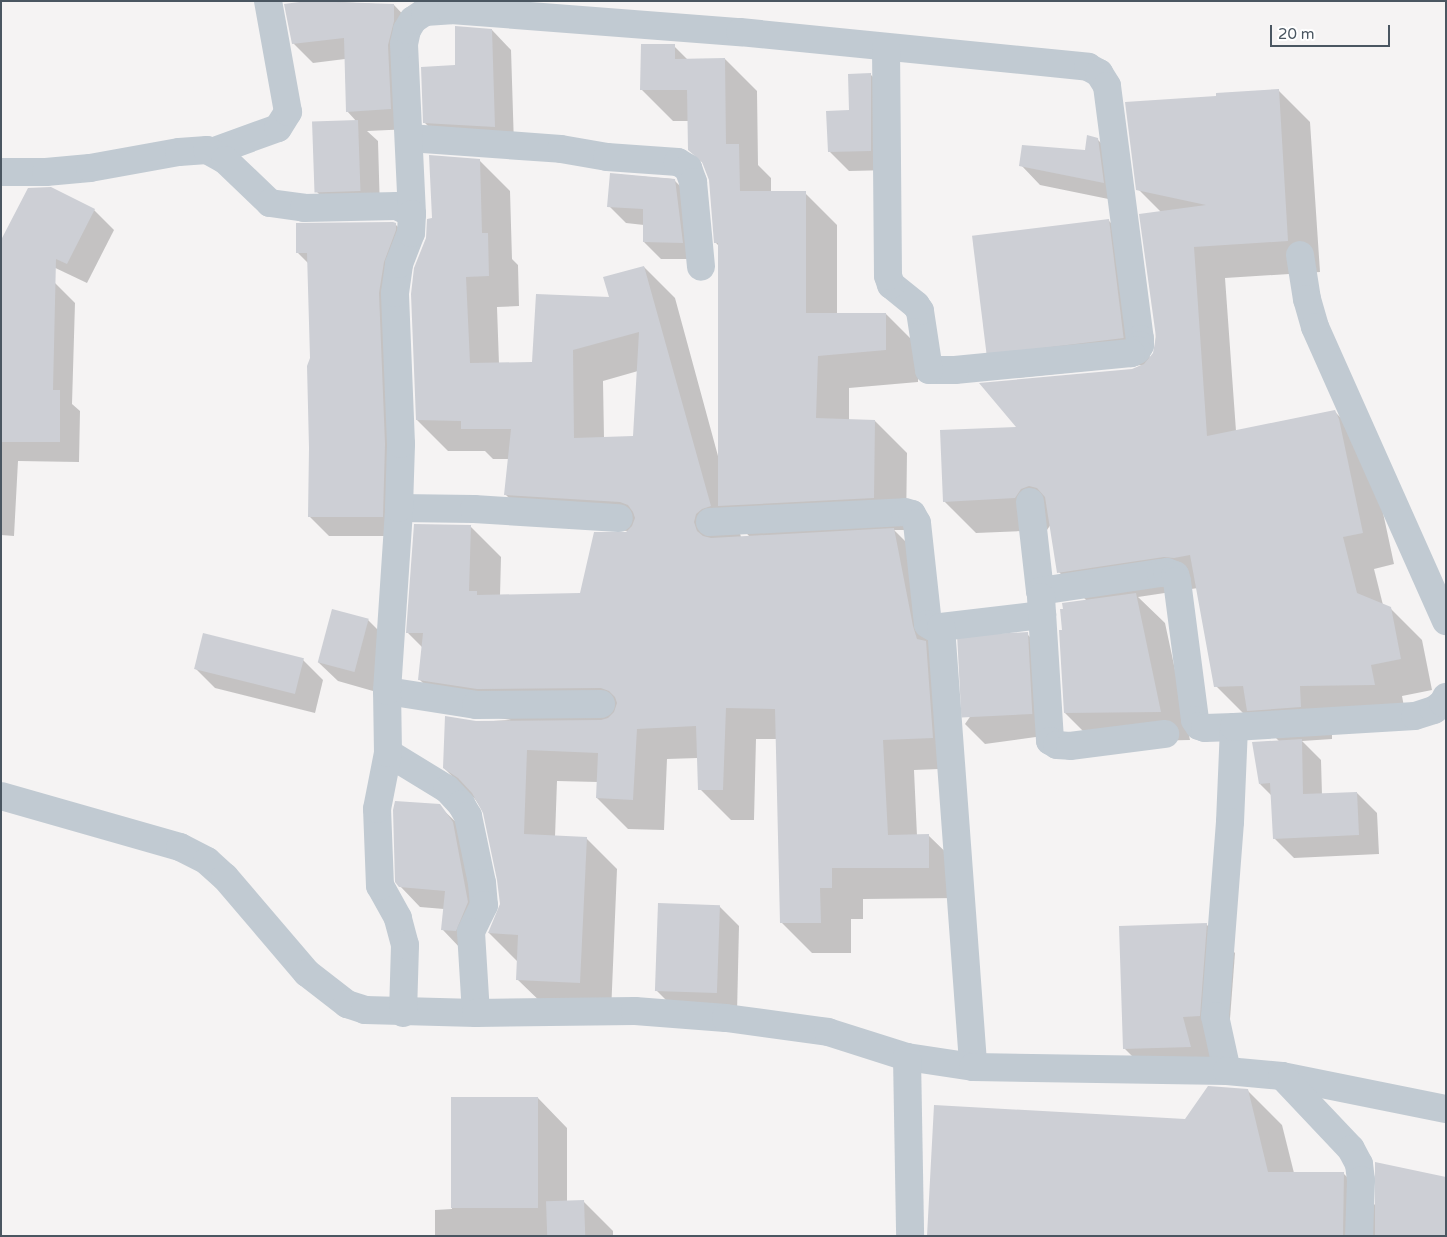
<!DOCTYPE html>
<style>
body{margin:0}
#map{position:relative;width:1447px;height:1237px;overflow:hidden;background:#f5f3f3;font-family:"Varela Round",sans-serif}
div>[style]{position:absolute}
.shadow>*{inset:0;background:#0003}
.building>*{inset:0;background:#cdcfd5;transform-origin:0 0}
.minor>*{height:28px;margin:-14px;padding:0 14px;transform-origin:14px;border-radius:14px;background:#c1cad2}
span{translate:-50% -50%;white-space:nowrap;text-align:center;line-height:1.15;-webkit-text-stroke:4.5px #fff;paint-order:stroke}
.frame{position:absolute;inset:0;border:2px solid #4a5661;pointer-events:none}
.scale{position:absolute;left:1270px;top:25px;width:120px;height:22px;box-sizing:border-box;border:2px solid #4a5661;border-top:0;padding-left:6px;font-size:15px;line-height:18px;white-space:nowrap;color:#4a5661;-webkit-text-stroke:4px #fff;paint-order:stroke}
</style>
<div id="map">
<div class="shadow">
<i style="clip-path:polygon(319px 1px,394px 5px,413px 25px,411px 129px,367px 131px,378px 141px,380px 211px,337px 212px,317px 192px,357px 122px,347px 111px,345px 59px,313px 63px,293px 43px,286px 5px)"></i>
<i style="clip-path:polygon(492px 30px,511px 50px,514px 146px,445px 143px,425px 123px,456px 66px)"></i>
<i style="clip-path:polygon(evenodd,674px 46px,688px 60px,725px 59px,757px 91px,758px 165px,771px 178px,771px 193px,805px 193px,837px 225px,837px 314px,886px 314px,918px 346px,918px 382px,849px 388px,849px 420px,875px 421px,907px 453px,906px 530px,894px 530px,924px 560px,964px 768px,914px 770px,917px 836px,929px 836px,960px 866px,960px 898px,863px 899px,863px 919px,851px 919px,851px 953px,812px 953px,781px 922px,777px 739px,756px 739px,754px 820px,731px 820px,700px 789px,698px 758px,667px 759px,664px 830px,628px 829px,597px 798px,598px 782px,557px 781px,555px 837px,586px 838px,617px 869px,611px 1013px,549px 1010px,518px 980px,518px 962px,489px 933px,501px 904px,499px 880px,484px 812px,475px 799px,444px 768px,476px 722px,511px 720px,451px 711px,420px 680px,423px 648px,408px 633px,470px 526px,501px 557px,500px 596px,581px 595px,628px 531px,537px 526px,506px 495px,509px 459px,493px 459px,485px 451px,448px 451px,417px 420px,434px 220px,479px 160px,510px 191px,512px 259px,518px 265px,519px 306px,497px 307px,499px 364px,534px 363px,644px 267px,675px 298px,718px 456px,719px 246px,716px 243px,710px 180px,705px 165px,689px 149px,689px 121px,673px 121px,641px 89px,674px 46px,638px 371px,635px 437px,604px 438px,603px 381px,638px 371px,674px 46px,737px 523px,750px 537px,741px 537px,737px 523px)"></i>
<i style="clip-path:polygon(870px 74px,890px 94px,891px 170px,849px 171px,829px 151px)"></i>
<i style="clip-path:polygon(1278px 90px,1310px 122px,1320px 272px,1225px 278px,1236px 431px,1334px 411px,1366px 443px,1370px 452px,1394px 564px,1374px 569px,1383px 605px,1390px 608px,1422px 640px,1432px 690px,1402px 696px,1406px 717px,1332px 717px,1332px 739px,1302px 741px,1321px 760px,1322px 795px,1357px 793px,1377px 813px,1379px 854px,1294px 858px,1274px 838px,1272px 796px,1260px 784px,1279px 741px,1256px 718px,1248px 718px,1216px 686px,1198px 588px,1138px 597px,1165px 623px,1190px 740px,1094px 742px,1065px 713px,1063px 631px,1087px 601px,1059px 572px,1051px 524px,1047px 530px,976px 533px,944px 501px,1018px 428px,1142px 365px,1016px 378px,989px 351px,1108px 220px,1135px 247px,1150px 359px,1155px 354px,1161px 212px,1138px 189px,1217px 98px)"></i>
<i style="clip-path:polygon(1097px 139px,1117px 159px,1123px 202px,1040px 185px,1021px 165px,1087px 152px)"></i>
<i style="clip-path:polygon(611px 174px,673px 179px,690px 196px,699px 259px,661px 259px,644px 242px,644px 225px,626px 223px,609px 206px)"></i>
<i style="clip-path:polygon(94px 210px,114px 230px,87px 283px,26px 254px)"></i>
<i style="clip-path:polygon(395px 224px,415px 244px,403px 282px,402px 536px,329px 536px,309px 516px,311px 358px,308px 263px,298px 253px)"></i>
<i style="clip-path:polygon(1px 282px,55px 283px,75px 303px,72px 404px,80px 411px,79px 462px,18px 461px,14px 536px,1px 535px)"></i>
<i style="clip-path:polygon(368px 620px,388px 640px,373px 691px,338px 681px,318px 662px)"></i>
<i style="clip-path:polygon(1027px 634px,1047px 654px,1043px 736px,985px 744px,965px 724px)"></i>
<i style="clip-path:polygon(303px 660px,323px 680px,315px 713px,215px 688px,195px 668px)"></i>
<i style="clip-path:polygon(439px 806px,460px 826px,487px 923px,462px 950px,443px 930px,444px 909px,420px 907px,400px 886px)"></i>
<i style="clip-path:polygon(719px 906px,739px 926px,737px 1013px,677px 1011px,657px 991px)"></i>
<i style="clip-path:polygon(1206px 924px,1235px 953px,1228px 1045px,1219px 1075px,1153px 1077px,1124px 1048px)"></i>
<i style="clip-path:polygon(1247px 1090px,1282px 1125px,1294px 1173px,1344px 1174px,1376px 1206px,1446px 1236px,928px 1236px,1186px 1120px)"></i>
<i style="clip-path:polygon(452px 1098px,538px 1098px,567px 1128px,567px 1202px,584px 1202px,613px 1231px,613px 1236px,435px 1236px,435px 1210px,452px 1209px)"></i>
</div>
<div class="building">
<i style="clip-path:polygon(307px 1px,394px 4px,394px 21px,388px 45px,391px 109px,346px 112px,344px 38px,292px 44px,284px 4px)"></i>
<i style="clip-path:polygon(455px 26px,492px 29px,495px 127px,423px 123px,421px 67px,455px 65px)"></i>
<i style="clip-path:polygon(641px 44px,675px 44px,675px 59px,725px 58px,726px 144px,739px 144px,740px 191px,806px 191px,806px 313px,886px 313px,886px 350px,818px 356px,816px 418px,875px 420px,874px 498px,718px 506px,718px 243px,714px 243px,709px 180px,702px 162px,688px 150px,687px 90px,640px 90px)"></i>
<i style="clip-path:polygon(871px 73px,871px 151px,828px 152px,826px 111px,849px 110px,848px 74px)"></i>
<i style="clip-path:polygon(1279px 89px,1288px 241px,1194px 247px,1207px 436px,1335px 410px,1339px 419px,1363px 533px,1343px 537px,1357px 593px,1391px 607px,1401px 659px,1371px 665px,1375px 685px,1300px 686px,1301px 707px,1247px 711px,1243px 686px,1214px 687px,1190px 555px,1174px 558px,1164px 557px,1057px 573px,1045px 497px,1037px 488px,1029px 486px,1021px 489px,1015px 498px,943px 502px,940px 430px,1016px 427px,979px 383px,1132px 369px,1144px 364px,1153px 353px,1156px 337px,1139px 214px,1206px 205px,1136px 190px,1125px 102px,1216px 96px,1216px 93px)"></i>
<i style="left:358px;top:120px;width:71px;height:46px;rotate:88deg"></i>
<i style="clip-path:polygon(1087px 135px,1098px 138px,1104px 183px,1019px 166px,1022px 145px,1085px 150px)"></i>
<i style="clip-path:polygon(evenodd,429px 155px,480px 159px,482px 233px,488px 233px,489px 276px,466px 277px,470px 363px,532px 362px,536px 294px,609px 297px,603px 277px,644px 266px,711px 506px,702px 509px,696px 514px,694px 522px,697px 531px,703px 536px,711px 538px,894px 528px,913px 626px,917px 639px,926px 641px,933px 738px,883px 740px,888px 835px,929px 834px,929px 868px,832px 868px,832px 888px,820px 888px,821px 923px,780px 923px,775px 709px,726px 708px,723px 790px,698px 790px,696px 726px,637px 729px,633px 800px,596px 798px,598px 753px,527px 750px,524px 834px,587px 837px,580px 983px,516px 980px,518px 935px,488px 933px,500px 904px,497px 880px,483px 813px,472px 793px,458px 778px,443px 768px,445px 716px,476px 721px,601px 720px,608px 718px,614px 712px,617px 703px,615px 697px,609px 691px,601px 688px,477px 689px,418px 680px,423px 633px,406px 633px,414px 524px,471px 525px,469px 591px,477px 591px,477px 595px,580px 593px,594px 532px,626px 532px,632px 526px,635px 518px,633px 512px,628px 505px,620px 502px,504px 495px,511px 429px,461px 429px,461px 421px,416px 420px,411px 294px,414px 268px,426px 238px,427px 219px,432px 218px,429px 155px,639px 332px,633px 436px,574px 438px,573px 350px,639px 332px)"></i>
<i style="clip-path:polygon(610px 173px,675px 179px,683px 243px,643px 242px,643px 209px,607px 207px)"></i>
<i style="clip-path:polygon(51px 187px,95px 209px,67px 264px,56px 259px,53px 390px,60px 390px,60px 442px,1px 442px,1px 240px,28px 188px)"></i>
<i style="left:1109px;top:219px;width:120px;height:138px;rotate:83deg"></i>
<i style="clip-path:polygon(393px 222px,396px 223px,396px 230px,384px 262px,379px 293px,385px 444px,383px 517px,308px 517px,309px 448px,307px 366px,310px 358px,307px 253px,296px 253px,296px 223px)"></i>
<i style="clip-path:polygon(1136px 593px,1161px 712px,1064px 713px,1059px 630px,1062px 630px,1060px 609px,1063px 609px,1062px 603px)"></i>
<i style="left:332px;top:609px;width:38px;height:55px;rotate:15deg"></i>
<i style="left:1028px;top:632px;width:82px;height:71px;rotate:87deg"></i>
<i style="left:203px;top:633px;width:104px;height:37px;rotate:14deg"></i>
<i style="clip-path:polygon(1302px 739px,1303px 794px,1357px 792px,1359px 835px,1273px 839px,1270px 783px,1259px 784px,1252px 742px)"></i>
<i style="clip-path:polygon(395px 801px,440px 804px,453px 822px,468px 902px,456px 931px,441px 930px,445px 891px,399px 887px,395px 882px,393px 810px)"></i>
<i style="left:658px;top:903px;width:62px;height:88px;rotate:2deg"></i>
<i style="clip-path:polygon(1207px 923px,1200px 1016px,1183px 1017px,1191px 1047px,1123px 1049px,1119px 926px)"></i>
<i style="clip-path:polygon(1208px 1086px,1248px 1089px,1268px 1172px,1344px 1172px,1343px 1236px,927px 1236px,934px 1105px,1185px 1119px)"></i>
<i style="left:451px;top:1097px;width:87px;height:111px"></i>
<i style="clip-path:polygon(1375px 1162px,1446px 1177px,1446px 1236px,1375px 1236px)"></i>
<i style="left:584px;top:1200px;width:36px;height:38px;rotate:88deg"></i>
</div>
<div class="minor">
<i style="left:409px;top:138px;width:152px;rotate:4.1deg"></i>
<i style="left:561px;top:149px;width:47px;rotate:9.9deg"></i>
<i style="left:607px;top:157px;width:71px;rotate:4deg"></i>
<i style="left:678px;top:162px;width:12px;rotate:31deg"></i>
<i style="left:688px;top:168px;width:15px;rotate:70deg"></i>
<i style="left:693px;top:182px;width:85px;rotate:84.6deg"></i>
<i style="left:212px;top:152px;width:70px;rotate:-20deg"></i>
<i style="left:278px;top:128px;width:19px;rotate:-58deg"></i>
<i style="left:288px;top:112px;width:113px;rotate:-100.2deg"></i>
<i style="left:1px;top:172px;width:45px"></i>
<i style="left:46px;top:172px;width:44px;rotate:-5.2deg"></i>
<i style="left:90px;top:168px;width:90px;rotate:-10.2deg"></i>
<i style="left:179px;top:152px;width:28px;rotate:-4deg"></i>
<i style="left:207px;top:150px;width:21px;rotate:29deg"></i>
<i style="left:225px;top:160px;width:62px;rotate:43.7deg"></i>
<i style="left:270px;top:203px;width:34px;rotate:8deg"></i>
<i style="left:304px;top:208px;width:93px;rotate:-1.2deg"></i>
<i style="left:397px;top:206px;width:17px;rotate:28deg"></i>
<i style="left:412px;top:214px;width:170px;rotate:-92.7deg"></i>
<i style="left:404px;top:44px;width:14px;rotate:-78deg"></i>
<i style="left:407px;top:30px;width:12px;rotate:-59deg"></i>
<i style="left:413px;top:20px;width:14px;rotate:-34deg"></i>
<i style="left:425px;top:12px;width:26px;rotate:-4deg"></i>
<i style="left:451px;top:10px;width:290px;rotate:4.4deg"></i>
<i style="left:740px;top:32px;width:350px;rotate:5.7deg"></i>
<i style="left:1088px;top:67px;width:13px;rotate:29deg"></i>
<i style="left:1099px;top:73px;width:15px;rotate:58deg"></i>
<i style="left:1107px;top:86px;width:255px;rotate:82.6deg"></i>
<i style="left:1140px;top:339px;width:6px;rotate:90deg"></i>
<i style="left:1140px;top:345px;width:6px;rotate:121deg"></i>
<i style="left:1137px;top:350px;width:7px;rotate:153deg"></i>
<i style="left:1131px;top:353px;width:177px;rotate:174.5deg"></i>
<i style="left:955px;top:370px;width:26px;rotate:180deg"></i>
<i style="left:929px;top:370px;width:60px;rotate:-98.7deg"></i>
<i style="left:920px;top:311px;width:7px;rotate:-124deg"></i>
<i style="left:916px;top:305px;width:32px;rotate:-141deg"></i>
<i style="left:891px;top:285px;width:9px;rotate:-108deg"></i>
<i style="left:888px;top:276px;width:228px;rotate:-90.5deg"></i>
<i style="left:1300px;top:255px;width:45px;rotate:81deg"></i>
<i style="left:1307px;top:299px;width:29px;rotate:74deg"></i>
<i style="left:1315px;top:327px;width:322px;rotate:66deg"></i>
<i style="left:1030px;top:502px;width:90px;rotate:83.6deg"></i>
<i style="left:1040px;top:591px;width:122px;rotate:-8.5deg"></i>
<i style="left:1161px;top:573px;width:6px;rotate:-9deg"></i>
<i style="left:1167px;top:572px;width:9px;rotate:21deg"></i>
<i style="left:1175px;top:575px;width:6px;rotate:72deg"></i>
<i style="left:1177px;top:581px;width:140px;rotate:82.6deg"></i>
<i style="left:1195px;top:720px;width:7px;rotate:56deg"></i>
<i style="left:1199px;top:726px;width:6px;rotate:18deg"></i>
<i style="left:1205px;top:728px;width:29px;rotate:-2deg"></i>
<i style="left:1234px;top:727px;width:95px;rotate:92.4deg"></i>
<i style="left:1230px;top:822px;width:195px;rotate:94.4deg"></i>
<i style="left:1215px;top:1016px;width:56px;rotate:77.7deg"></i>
<i style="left:399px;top:508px;width:75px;rotate:0.8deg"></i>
<i style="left:474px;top:509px;width:145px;rotate:3.6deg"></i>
<i style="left:710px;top:522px;width:195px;rotate:-2.9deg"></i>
<i style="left:905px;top:512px;width:7px;rotate:16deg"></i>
<i style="left:912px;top:514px;width:10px;rotate:61deg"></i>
<i style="left:917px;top:523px;width:102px;rotate:83.8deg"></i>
<i style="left:928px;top:624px;width:6px;rotate:31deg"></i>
<i style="left:933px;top:627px;width:8px"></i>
<i style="left:941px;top:627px;width:102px;rotate:-6.8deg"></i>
<i style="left:1041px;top:597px;width:144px;rotate:86.4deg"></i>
<i style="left:1050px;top:741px;width:8px;rotate:30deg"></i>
<i style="left:1057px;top:745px;width:13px;rotate:4deg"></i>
<i style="left:1070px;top:746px;width:96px;rotate:-7.2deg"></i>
<i style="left:941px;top:627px;width:441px;rotate:85.8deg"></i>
<i style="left:387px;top:691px;width:90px;rotate:8.9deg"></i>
<i style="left:476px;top:705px;width:125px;rotate:-0.5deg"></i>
<i style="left:1234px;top:727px;width:181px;rotate:-3.5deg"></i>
<i style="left:1415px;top:716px;width:20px;rotate:-18deg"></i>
<i style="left:1434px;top:710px;width:11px;rotate:-38deg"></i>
<i style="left:1443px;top:703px;width:7px;rotate:-63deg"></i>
<i style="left:388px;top:753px;width:69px;rotate:31.4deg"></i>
<i style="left:447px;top:789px;width:21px;rotate:47deg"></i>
<i style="left:461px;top:804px;width:14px;rotate:60deg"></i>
<i style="left:468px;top:816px;width:68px;rotate:78.2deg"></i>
<i style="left:482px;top:883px;width:22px;rotate:85deg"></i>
<i style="left:484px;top:905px;width:30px;rotate:116deg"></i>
<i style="left:471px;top:932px;width:81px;rotate:86.5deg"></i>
<i style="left:1px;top:796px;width:186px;rotate:15.9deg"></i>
<i style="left:180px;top:847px;width:30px;rotate:27deg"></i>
<i style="left:207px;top:861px;width:24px;rotate:42deg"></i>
<i style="left:225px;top:877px;width:126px;rotate:49.5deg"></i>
<i style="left:307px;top:973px;width:51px;rotate:37.8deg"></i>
<i style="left:347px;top:1004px;width:19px;rotate:18deg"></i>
<i style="left:365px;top:1010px;width:111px;rotate:1.5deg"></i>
<i style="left:476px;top:1013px;width:159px;rotate:-0.7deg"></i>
<i style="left:635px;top:1011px;width:91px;rotate:4.4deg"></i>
<i style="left:726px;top:1018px;width:103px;rotate:7.8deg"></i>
<i style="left:828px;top:1032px;width:83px;rotate:17.6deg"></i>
<i style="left:907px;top:1057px;width:67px;rotate:8.6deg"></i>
<i style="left:973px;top:1067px;width:254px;rotate:0.9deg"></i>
<i style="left:1227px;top:1071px;width:55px;rotate:5.2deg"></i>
<i style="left:1282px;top:1076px;width:167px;rotate:11.4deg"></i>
<i style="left:403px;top:1013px;width:68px;rotate:-88.3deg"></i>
<i style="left:405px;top:945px;width:28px;rotate:-105deg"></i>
<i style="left:398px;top:918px;width:37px;rotate:-119deg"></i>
<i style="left:380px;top:886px;width:77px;rotate:-92.2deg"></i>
<i style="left:377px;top:809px;width:57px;rotate:-78.9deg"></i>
<i style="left:388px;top:753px;width:62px;rotate:-90.9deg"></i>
<i style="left:387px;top:691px;width:183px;rotate:-86.2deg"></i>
<i style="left:399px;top:508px;width:64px;rotate:-88.2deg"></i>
<i style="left:401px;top:444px;width:151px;rotate:-92.3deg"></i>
<i style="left:395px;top:293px;width:29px;rotate:-82deg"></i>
<i style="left:399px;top:264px;width:33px;rotate:-69deg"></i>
<i style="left:411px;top:233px;width:19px;rotate:-87deg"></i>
<i style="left:907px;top:1057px;width:179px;rotate:89deg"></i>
<i style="left:1282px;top:1076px;width:100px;rotate:46.6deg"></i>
<i style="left:1351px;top:1149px;width:17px;rotate:62deg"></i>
<i style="left:1359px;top:1164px;width:16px;rotate:83deg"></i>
<i style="left:1361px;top:1180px;width:56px;rotate:92deg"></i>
</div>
<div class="frame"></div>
<div class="scale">20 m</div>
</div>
